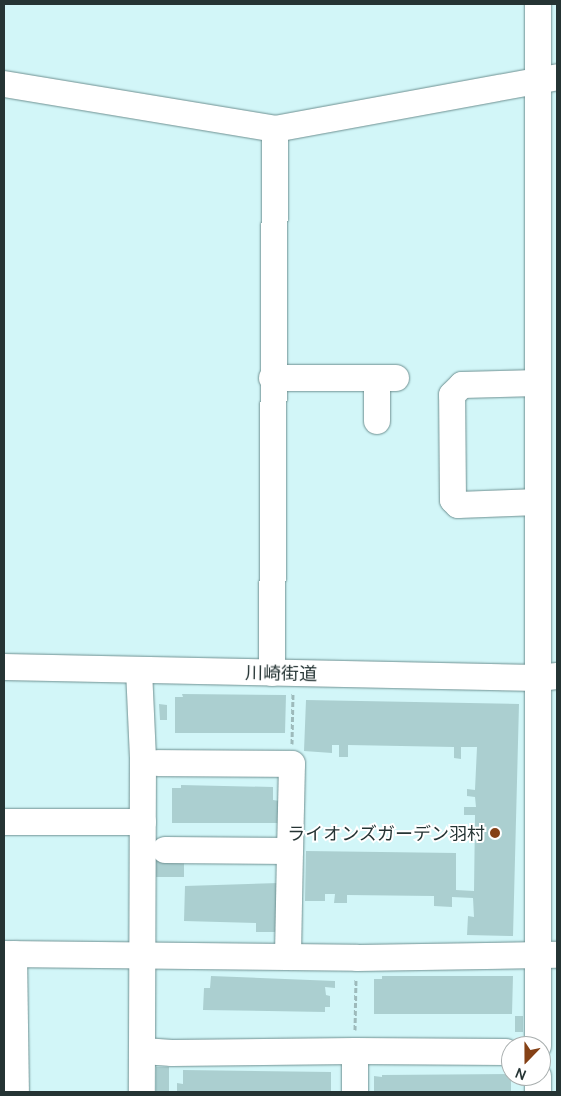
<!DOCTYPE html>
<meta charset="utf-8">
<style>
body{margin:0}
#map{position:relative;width:561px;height:1096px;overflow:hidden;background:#d2f6f8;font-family:Manrope,"Noto Sans JP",sans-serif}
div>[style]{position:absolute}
.building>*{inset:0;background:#abcfd0;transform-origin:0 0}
.path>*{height:3px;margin-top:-1.5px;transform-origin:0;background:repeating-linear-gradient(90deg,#9dbabb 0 5px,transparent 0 7.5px)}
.roads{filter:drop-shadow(0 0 1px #6e9091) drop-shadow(0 0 1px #6e9091)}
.minor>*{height:26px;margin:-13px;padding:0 13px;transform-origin:13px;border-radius:13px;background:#fff}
.dots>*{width:14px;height:14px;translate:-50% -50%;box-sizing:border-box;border:2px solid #fff;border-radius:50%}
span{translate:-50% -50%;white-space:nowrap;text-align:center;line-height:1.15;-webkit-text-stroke:4px #fff;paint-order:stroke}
.street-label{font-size:18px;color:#253434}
.poi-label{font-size:18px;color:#253434}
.right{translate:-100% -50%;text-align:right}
.frame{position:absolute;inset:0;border:5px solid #253434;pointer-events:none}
.north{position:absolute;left:501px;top:1036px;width:50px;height:50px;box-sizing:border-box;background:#fff;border:1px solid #a8aeae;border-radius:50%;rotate:202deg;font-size:14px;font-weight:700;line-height:20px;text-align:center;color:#253434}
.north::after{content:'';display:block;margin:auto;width:18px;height:22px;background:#854116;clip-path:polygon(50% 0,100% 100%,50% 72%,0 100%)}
</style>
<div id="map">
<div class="building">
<i style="clip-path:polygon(182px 694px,286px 695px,285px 733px,175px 733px,175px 697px,183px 697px)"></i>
<i style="clip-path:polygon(306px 700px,519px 704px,513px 936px,467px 935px,468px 916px,474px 917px,473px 898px,452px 897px,452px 907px,434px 906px,434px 896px,347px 895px,347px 903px,334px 903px,335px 894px,325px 894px,325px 901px,305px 901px,306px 851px,456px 853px,456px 890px,474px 891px,475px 815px,464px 815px,464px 807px,476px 807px,475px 797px,467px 796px,467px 789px,475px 790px,477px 747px,461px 747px,461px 759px,454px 758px,454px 747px,348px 745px,348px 757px,339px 757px,339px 745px,332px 745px,332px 753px,304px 751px)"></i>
<i style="clip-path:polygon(159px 704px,167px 705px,167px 720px,160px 720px)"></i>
<i style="clip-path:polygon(181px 785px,273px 787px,273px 800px,280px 801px,281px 823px,172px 823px,172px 788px,181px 788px)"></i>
<i style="left:156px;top:861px;width:28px;height:16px"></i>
<i style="clip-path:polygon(279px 883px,278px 932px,256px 932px,256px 923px,184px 921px,185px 886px)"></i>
<i style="clip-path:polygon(211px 976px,335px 981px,335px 988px,325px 987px,326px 995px,330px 996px,330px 1007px,325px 1007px,325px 1012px,203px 1010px,204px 988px,210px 988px)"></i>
<i style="clip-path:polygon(382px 976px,513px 976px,512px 1014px,374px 1014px,374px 979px,382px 979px)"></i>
<i style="left:515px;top:1016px;width:8px;height:16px"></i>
<i style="left:156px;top:1067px;width:13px;height:25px"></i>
<i style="clip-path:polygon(183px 1070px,331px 1072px,331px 1092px,177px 1092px,177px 1083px,183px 1084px)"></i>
<i style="clip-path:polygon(511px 1074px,511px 1092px,374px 1092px,374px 1076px,382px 1077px,382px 1075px)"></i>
</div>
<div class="path">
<i style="left:292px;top:744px;width:51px;rotate:-88.9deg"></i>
<i style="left:355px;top:1030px;width:51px;rotate:-88.9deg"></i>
</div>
<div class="roads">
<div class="minor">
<i style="left:4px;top:84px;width:275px;rotate:9.4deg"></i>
<i style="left:275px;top:129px;width:287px;rotate:-10.4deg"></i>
<i style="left:272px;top:378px;width:124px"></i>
<i style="left:377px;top:378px;width:43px;rotate:90deg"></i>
<i style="left:538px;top:502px;width:80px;rotate:177.9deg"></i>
<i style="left:458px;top:505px;width:7px;rotate:-135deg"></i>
<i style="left:453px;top:500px;width:105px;rotate:-90.5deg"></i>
<i style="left:452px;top:395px;width:14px;rotate:-45deg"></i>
<i style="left:462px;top:385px;width:76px;rotate:-1.5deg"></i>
<i style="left:4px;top:667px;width:534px;rotate:1.18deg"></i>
<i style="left:538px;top:678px;width:19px;rotate:-6deg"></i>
<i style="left:139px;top:670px;width:87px;rotate:87.4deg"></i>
<i style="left:143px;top:757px;width:335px;rotate:90.2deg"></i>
<i style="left:272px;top:673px;width:544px;rotate:-89.68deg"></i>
<i style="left:158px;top:763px;width:134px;rotate:0.4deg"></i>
<i style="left:292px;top:764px;width:87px;rotate:91.3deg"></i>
<i style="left:4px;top:822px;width:139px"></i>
<i style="left:165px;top:850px;width:125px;rotate:0.5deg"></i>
<i style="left:290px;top:851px;width:106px;rotate:91.1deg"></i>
<i style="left:4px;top:954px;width:353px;rotate:0.6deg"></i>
<i style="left:357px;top:958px;width:200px;rotate:-0.9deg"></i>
<i style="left:14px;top:954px;width:138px;rotate:89.2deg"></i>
<i style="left:538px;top:1046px;width:1042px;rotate:-90deg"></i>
<i style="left:143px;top:1051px;width:29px;rotate:4deg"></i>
<i style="left:172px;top:1053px;width:183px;rotate:-0.6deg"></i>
<i style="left:355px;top:1051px;width:41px;rotate:90deg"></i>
<i style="left:355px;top:1051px;width:151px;rotate:0.4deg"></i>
<i style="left:538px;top:1076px;width:16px;rotate:90deg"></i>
</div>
</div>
<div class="dots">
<i style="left:495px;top:833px;background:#854116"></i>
</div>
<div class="street-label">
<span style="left:281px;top:673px;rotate:1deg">川崎街道</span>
</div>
<div class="poi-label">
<span class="right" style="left:485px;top:833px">ライオンズガーデン羽村</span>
</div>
<div class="frame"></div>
<div class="north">N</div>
</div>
